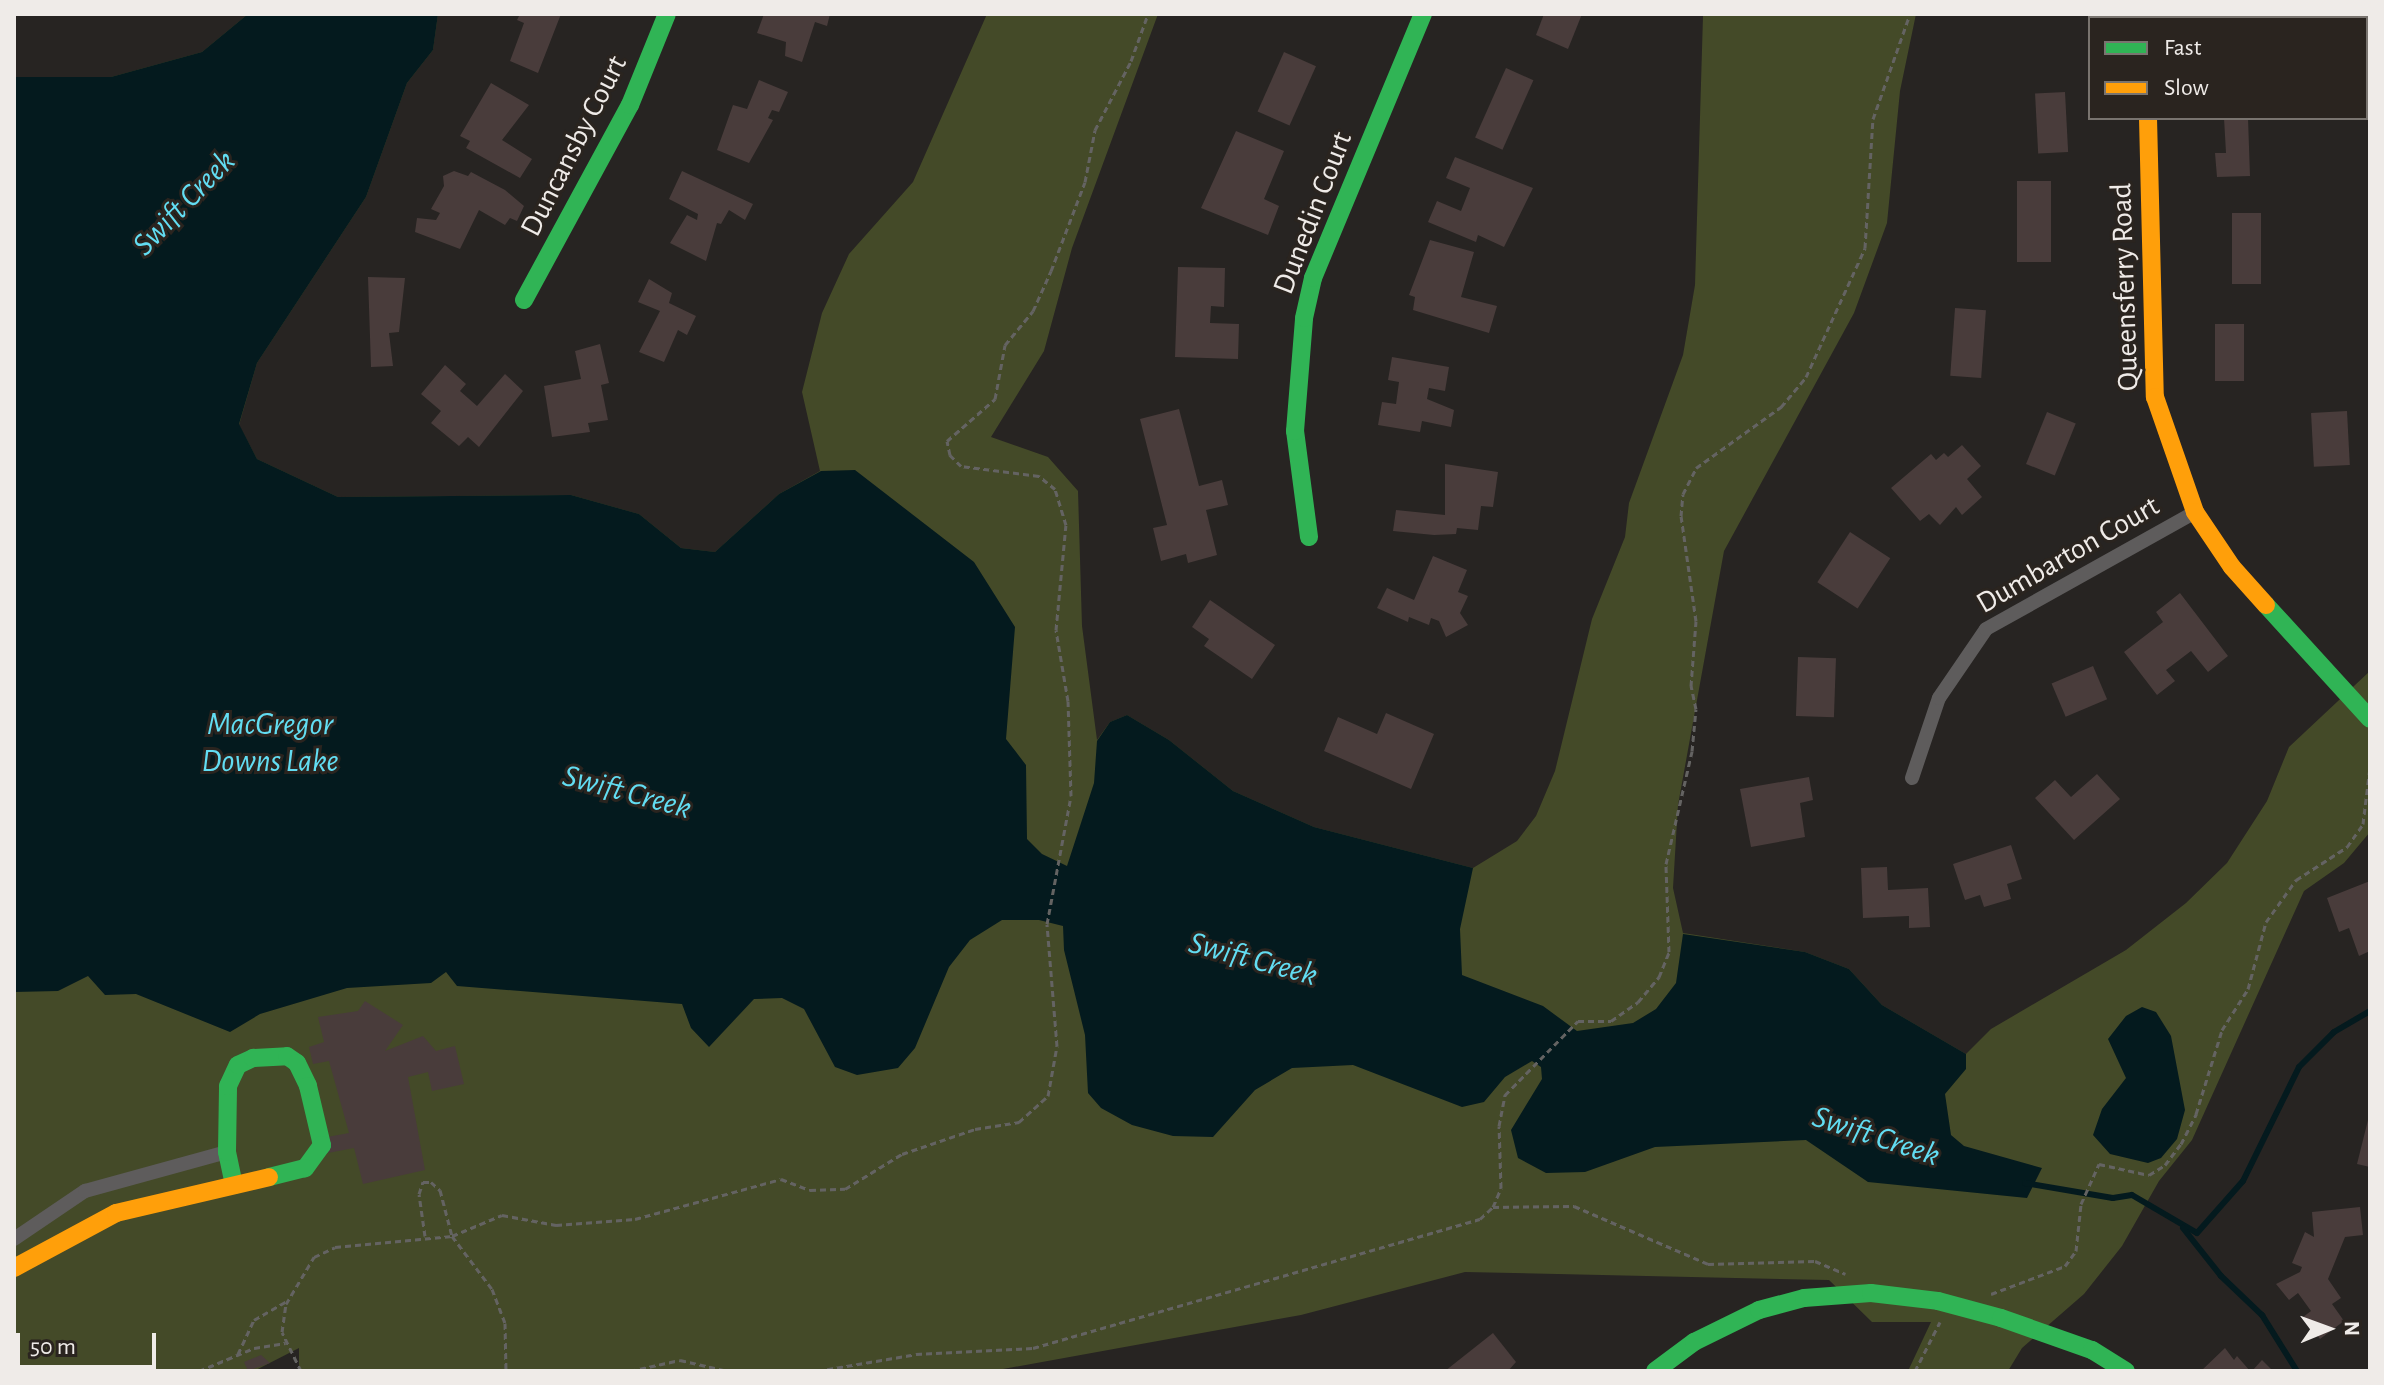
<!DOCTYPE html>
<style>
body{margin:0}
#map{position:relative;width:2384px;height:1385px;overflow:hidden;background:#272422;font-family:"Alegreya Sans",sans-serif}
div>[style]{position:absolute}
.green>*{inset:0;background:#444a28}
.water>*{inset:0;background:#041a1e}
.stream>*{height:6px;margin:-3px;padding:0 3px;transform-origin:3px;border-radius:3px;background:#041a1e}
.building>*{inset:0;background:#493c3b;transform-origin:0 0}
.path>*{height:3px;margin-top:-1.5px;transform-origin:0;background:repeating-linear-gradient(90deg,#646362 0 6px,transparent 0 10px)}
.street>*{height:14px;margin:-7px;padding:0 7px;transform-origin:7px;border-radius:7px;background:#5e5c5c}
.fast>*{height:18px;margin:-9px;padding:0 9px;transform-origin:9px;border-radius:9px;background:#30b455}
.slow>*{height:18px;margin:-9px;padding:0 9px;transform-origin:9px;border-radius:9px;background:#ff9f0a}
span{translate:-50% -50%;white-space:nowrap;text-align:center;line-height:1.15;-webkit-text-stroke:6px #2a241f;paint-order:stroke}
.street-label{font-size:30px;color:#efebe8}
.water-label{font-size:32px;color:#62ddf2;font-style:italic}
.frame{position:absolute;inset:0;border:16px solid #efebe8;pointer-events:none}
.legend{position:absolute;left:2088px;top:16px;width:280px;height:104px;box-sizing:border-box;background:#2a241f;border:2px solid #79746f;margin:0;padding:10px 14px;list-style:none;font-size:24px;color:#efebe8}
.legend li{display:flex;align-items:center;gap:16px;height:40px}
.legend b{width:40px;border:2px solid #79746f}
.north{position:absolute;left:2288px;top:1289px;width:80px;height:80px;-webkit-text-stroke:6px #2a241f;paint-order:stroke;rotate:89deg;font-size:22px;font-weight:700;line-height:32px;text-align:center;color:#efebe8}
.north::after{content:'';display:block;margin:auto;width:28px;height:36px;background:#efebe8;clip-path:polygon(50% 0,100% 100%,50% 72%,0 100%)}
.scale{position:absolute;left:16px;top:1333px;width:140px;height:36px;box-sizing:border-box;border:4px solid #efebe8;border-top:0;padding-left:10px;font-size:24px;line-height:28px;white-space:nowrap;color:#efebe8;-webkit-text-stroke:6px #2a241f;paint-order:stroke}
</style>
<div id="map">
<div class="green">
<i style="clip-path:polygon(248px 14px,438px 14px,433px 50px,407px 83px,366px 197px,257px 363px,239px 425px,257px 459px,338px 497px,571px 495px,639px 514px,681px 548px,715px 552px,779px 494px,820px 471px,802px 392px,822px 313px,849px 254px,913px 182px,987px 14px,1158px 14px,1072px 248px,1044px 351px,991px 437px,1048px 457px,1078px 491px,1082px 626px,1097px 740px,1110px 722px,1127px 715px,1169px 740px,1233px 791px,1314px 827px,1473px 868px,1517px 841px,1536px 816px,1555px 771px,1592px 619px,1625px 537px,1629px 503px,1683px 355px,1695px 285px,1703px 16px,1916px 14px,1900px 91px,1887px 223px,1854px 313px,1724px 551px,1678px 805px,1673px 888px,1683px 933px,1805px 952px,1849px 969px,1882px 1005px,1966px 1054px,1991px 1029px,2126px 950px,2186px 903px,2227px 863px,2267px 801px,2289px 747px,2370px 671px,2370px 832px,2344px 863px,2304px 891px,2192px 1140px,2159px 1181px,2122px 1246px,2084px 1294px,2022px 1348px,2008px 1371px,1908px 1371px,1931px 1322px,1872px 1322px,1829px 1280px,1465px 1272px,1301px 1315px,992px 1371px,299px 1371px,299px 1348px,254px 1371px,14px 1371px,14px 77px,111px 77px,202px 52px)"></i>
<i style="clip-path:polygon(2318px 14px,2370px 14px,2370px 88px,2366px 18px)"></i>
</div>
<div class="water">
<i style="clip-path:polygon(248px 14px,438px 14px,433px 50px,407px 83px,366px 197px,257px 363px,239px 424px,257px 459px,338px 497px,571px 495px,639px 514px,681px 548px,715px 552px,779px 494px,821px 471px,855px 470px,974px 562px,1015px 627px,1006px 739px,1026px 765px,1027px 839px,1042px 854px,1067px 866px,1094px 783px,1097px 741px,1110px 722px,1127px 715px,1169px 740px,1233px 791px,1314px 827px,1473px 868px,1460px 929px,1462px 975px,1543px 1006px,1577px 1031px,1633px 1023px,1656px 1009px,1676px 983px,1683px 934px,1805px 952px,1849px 969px,1882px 1005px,1966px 1054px,1966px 1069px,1945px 1094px,1951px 1135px,1964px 1146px,2042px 1168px,2027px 1198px,1868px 1182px,1806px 1140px,1655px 1147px,1585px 1172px,1546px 1173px,1518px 1158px,1511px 1130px,1542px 1079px,1541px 1067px,1532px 1061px,1505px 1077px,1484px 1102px,1462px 1107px,1353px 1065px,1292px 1068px,1255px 1090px,1213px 1137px,1173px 1136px,1132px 1125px,1101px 1108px,1088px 1093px,1085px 1035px,1064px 950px,1063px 926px,1039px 920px,1002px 920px,970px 940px,949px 967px,915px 1048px,898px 1068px,857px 1075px,835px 1067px,804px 1009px,782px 998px,754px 999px,709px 1047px,691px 1028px,682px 1004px,457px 986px,446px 972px,431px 983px,347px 988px,260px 1014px,230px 1032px,136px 994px,105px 995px,88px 976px,58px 991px,14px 992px,14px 77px,111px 77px,202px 52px)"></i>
<i style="clip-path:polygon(2142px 1007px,2156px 1012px,2171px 1036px,2185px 1110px,2177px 1139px,2161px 1158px,2148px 1163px,2110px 1154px,2093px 1135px,2102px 1109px,2126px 1078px,2108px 1039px,2126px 1016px)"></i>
</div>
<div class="stream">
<i style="left:2025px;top:1183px;width:89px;rotate:9.7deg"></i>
<i style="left:2113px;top:1198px;width:19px;rotate:-9deg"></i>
<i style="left:2132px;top:1195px;width:75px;rotate:30.3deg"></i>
<i style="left:2197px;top:1233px;width:69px;rotate:-48.5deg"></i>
<i style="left:2243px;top:1181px;width:127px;rotate:-63.8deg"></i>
<i style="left:2299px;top:1067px;width:49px;rotate:-45deg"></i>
<i style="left:2334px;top:1032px;width:42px;rotate:-30.3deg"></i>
<i style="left:2183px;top:1228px;width:61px;rotate:51.6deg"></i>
<i style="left:2221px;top:1276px;width:57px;rotate:43.6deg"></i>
<i style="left:2262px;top:1315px;width:66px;rotate:58deg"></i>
</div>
<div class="building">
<i style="clip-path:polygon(520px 14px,561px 14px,538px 73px,510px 61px,524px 23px,517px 20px)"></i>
<i style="clip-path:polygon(764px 14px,830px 14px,827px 26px,815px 22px,802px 62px,785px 56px,786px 42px,757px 33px)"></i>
<i style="clip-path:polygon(1544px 14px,1582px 14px,1568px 49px,1536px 35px)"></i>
<i style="left:2194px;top:14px;width:42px;height:4px"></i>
<i style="left:1284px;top:52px;width:35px;height:65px;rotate:24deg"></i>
<i style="left:1506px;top:68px;width:30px;height:76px;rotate:24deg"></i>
<i style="clip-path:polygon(759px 80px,788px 92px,779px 112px,772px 110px,768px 118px,773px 120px,749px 163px,717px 150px,733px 105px,747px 109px)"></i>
<i style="clip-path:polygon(491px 83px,529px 105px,502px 140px,532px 159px,520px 178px,466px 148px,470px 141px,460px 136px)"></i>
<i style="left:2065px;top:92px;width:60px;height:30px;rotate:87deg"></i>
<i style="clip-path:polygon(2224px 118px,2248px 118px,2250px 176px,2217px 177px,2215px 153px,2226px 153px)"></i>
<i style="clip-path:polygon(1236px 131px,1284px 151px,1264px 199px,1279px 206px,1268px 235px,1201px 208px)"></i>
<i style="clip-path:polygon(1455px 157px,1533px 188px,1504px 247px,1478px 235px,1476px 242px,1428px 222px,1437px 201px,1461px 211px,1470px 188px,1446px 178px)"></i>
<i style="clip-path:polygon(454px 171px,468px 176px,471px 172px,505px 190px,524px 206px,517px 221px,510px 218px,505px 225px,479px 210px,460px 249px,415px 232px,417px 218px,436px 220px,440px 213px,431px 209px,444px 186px,443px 176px)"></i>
<i style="clip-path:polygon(682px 171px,753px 204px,745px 220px,729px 210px,721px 224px,717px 223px,706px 261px,670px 243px,687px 215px,697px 220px,698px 214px,669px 199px)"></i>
<i style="left:2017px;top:181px;width:34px;height:81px"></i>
<i style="left:2232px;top:213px;width:29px;height:71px"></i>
<i style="clip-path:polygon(1430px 240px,1474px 252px,1461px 297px,1497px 306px,1489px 333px,1413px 310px,1415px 297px,1409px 295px)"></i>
<i style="clip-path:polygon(1178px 267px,1225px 268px,1224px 307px,1211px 306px,1210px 323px,1239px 324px,1238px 359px,1175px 357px)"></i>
<i style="clip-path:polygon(368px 277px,405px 278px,399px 332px,389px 333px,393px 366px,371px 367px)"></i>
<i style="clip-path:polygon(649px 279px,672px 293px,669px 303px,696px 316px,687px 335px,678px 330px,664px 362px,639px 352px,660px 311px,638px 302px)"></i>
<i style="left:1955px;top:308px;width:31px;height:68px;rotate:4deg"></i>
<i style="left:2215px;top:324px;width:29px;height:57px"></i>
<i style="clip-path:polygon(600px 344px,609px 383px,601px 385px,608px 420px,588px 423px,590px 432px,552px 437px,544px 386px,581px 379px,575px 351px)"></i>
<i style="clip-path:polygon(1392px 357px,1449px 367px,1445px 391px,1429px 388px,1427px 399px,1454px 410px,1451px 427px,1422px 421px,1420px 432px,1378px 425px,1382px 402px,1396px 404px,1399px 382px,1388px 380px)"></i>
<i style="clip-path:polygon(445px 365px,466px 384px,460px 391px,477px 406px,505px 374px,523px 391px,479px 447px,468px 437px,459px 446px,431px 423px,441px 411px,421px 394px)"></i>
<i style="clip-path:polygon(1179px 409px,1199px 486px,1222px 480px,1228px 505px,1206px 510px,1217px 555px,1188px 563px,1186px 554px,1161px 561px,1153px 528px,1167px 525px,1140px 419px)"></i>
<i style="left:2347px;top:411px;width:54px;height:36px;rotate:87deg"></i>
<i style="left:2047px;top:412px;width:31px;height:56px;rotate:22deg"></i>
<i style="clip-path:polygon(1962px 445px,1981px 466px,1967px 479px,1982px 497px,1962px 515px,1956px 507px,1940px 525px,1929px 514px,1920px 521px,1891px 488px,1931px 454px,1936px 460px,1944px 453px,1948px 457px)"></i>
<i style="clip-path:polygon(1445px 464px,1498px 472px,1493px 507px,1481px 506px,1478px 530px,1457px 528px,1456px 534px,1434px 535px,1393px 531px,1396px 510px,1445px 515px)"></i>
<i style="left:1850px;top:532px;width:48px;height:60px;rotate:33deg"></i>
<i style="clip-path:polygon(1433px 556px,1467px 570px,1458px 592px,1468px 596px,1460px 613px,1468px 625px,1446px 637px,1439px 621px,1431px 618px,1429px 625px,1409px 617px,1408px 622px,1377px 608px,1387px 588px,1414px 600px)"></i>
<i style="clip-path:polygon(2180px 593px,2228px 656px,2208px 672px,2191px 651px,2166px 670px,2175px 681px,2157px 695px,2124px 652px,2163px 622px,2156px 612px)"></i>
<i style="clip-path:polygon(1210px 600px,1275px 645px,1252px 679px,1204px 646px,1209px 639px,1192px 627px)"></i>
<i style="left:1798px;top:657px;width:38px;height:59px;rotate:2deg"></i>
<i style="left:2093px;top:666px;width:36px;height:45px;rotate:67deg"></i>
<i style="clip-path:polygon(1386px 713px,1434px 734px,1411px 789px,1324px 751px,1338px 717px,1377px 734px)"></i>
<i style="clip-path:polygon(2097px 774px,2120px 799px,2074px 840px,2035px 798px,2055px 780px,2071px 797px)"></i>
<i style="clip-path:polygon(1809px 777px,1813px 800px,1800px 803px,1805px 837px,1751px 847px,1740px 789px)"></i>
<i style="clip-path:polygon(2011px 845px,2022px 879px,2007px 884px,2011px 899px,1984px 907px,1980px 895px,1965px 900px,1953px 864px)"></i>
<i style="clip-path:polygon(1887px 867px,1888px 890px,1928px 888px,1930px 927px,1909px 928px,1909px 916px,1863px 918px,1861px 868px)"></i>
<i style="clip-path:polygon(2370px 881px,2370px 951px,2359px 956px,2349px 928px,2339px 932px,2327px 898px)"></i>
<i style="clip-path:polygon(365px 1001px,403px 1025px,385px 1051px,423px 1036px,436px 1051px,455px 1046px,464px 1084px,432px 1091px,428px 1072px,408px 1077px,425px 1170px,363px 1184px,354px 1148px,328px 1153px,327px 1137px,349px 1133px,329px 1061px,313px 1064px,309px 1047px,324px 1042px,318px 1017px,358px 1011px)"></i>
<i style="clip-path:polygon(2369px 1116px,2370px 1116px,2370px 1167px,2357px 1164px)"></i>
<i style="clip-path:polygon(2360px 1207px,2363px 1235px,2345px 1237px,2328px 1279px,2341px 1298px,2332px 1304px,2344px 1321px,2320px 1339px,2303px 1317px,2311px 1311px,2298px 1293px,2289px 1300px,2276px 1284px,2300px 1272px,2302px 1267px,2292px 1263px,2305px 1232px,2314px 1237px,2312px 1212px)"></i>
<i style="clip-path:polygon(1493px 1333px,1516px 1362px,1508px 1371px,1445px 1371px)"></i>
<i style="clip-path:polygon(2225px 1348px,2234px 1360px,2237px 1356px,2250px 1371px,2201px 1371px)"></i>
<i style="clip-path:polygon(261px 1355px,270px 1363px,248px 1371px,244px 1362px)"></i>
<i style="clip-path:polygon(2262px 1360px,2273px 1371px,2252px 1371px)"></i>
</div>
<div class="path">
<i style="left:1493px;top:1207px;width:81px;rotate:-0.7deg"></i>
<i style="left:1574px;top:1206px;width:146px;rotate:23.4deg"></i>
<i style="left:1708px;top:1264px;width:107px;rotate:-1.6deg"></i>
<i style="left:1815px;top:1261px;width:33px;rotate:23deg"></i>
<i style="left:425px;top:1236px;width:42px;rotate:-98.1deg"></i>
<i style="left:419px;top:1194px;width:13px;rotate:-72deg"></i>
<i style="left:423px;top:1182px;width:8px"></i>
<i style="left:431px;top:1182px;width:12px;rotate:42deg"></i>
<i style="left:440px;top:1190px;width:48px;rotate:75.4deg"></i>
<i style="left:452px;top:1236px;width:66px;rotate:53deg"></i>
<i style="left:492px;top:1289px;width:36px;rotate:69deg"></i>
<i style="left:505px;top:1323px;width:48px;rotate:88.8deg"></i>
<i style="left:1991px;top:1294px;width:79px;rotate:-20.7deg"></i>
<i style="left:2065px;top:1266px;width:19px;rotate:-54deg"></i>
<i style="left:2076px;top:1251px;width:47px;rotate:-83.9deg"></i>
<i style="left:2081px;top:1204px;width:44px;rotate:-65.8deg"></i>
<i style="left:2099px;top:1164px;width:51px;rotate:12.4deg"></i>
<i style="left:2149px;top:1175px;width:19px;rotate:-32deg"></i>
<i style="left:2165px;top:1165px;width:26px;rotate:-53deg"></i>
<i style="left:2181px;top:1144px;width:34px;rotate:-63deg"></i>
<i style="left:2196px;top:1114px;width:88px;rotate:-72.8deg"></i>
<i style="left:2222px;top:1030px;width:49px;rotate:-57.6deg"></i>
<i style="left:2248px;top:989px;width:69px;rotate:-75deg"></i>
<i style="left:2266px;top:922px;width:52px;rotate:-54.5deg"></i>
<i style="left:2296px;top:880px;width:61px;rotate:-32.9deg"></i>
<i style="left:2347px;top:847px;width:28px;rotate:-55deg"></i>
<i style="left:2363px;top:824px;width:57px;rotate:-83deg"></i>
<i style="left:238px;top:1354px;width:38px;rotate:-65deg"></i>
<i style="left:254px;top:1320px;width:38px;rotate:-30deg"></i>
<i style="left:199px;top:1371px;width:60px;rotate:-22.7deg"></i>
<i style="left:254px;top:1348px;width:32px;rotate:-9deg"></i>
<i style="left:301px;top:1371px;width:43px;rotate:-116deg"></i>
<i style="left:282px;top:1332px;width:28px;rotate:-82deg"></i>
<i style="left:286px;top:1304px;width:55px;rotate:-59.2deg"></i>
<i style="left:314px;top:1257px;width:23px;rotate:-25deg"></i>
<i style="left:335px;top:1247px;width:118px;rotate:-5.4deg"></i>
<i style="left:452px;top:1236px;width:54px;rotate:-22.8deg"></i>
<i style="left:502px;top:1215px;width:55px;rotate:10.5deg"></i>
<i style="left:556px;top:1225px;width:79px;rotate:-4.3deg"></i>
<i style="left:635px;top:1219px;width:151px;rotate:-15.3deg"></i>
<i style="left:781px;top:1179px;width:31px;rotate:21deg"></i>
<i style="left:810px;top:1190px;width:35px;rotate:-2deg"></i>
<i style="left:845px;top:1189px;width:67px;rotate:-31.6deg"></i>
<i style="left:902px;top:1154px;width:77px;rotate:-18.9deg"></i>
<i style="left:975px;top:1129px;width:45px;rotate:-9deg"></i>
<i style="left:1019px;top:1122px;width:39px;rotate:-42deg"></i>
<i style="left:1048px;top:1096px;width:51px;rotate:-79.8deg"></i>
<i style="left:1057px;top:1046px;width:122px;rotate:-94.7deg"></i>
<i style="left:1047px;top:924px;width:130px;rotate:-79.4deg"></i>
<i style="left:1071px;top:796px;width:95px;rotate:-91.8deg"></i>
<i style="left:1068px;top:701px;width:72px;rotate:-99.6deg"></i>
<i style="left:1056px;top:630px;width:105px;rotate:-84.6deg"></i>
<i style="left:1066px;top:525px;width:38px;rotate:-107deg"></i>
<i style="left:1055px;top:489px;width:21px;rotate:-141deg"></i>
<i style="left:1039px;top:476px;width:79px;rotate:-172.7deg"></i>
<i style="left:961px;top:466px;width:16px;rotate:-135deg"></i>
<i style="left:950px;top:455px;width:14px;rotate:-102deg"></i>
<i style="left:947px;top:441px;width:64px;rotate:-41.2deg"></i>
<i style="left:995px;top:399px;width:55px;rotate:-79.5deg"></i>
<i style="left:1005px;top:345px;width:44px;rotate:-50.5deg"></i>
<i style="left:1033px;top:311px;width:44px;rotate:-65.8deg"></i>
<i style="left:1051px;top:271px;width:95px;rotate:-69.1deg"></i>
<i style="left:1085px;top:182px;width:53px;rotate:-79.1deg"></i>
<i style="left:1095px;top:130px;width:78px;rotate:-62.4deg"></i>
<i style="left:1131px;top:61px;width:50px;rotate:-70.1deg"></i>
<i style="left:630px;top:1371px;width:51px;rotate:-12.4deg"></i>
<i style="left:680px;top:1360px;width:49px;rotate:12.9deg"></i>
<i style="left:817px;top:1371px;width:100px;rotate:-9.7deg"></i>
<i style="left:916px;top:1354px;width:117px;rotate:-2.9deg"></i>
<i style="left:1033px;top:1348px;width:465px;rotate:-16.1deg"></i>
<i style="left:1480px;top:1219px;width:18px;rotate:-43deg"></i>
<i style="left:1493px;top:1207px;width:21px;rotate:-67deg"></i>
<i style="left:1501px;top:1188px;width:62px;rotate:-91.8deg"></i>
<i style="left:1499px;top:1126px;width:32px;rotate:-79deg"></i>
<i style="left:1505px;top:1095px;width:104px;rotate:-45.4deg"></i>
<i style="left:1578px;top:1021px;width:33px"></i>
<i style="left:1611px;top:1021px;width:33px;rotate:-35deg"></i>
<i style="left:1638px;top:1002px;width:33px;rotate:-50deg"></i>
<i style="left:1659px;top:977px;width:27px;rotate:-68deg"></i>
<i style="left:1669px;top:952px;width:88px;rotate:-92deg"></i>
<i style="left:1666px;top:864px;width:116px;rotate:-77deg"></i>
<i style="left:1692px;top:751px;width:42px;rotate:-84.6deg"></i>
<i style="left:1696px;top:709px;width:24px;rotate:-102deg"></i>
<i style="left:1691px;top:686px;width:65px;rotate:-85.6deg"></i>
<i style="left:1696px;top:621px;width:106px;rotate:-98.1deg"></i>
<i style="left:1681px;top:516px;width:22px;rotate:-85deg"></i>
<i style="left:1683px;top:494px;width:29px;rotate:-63deg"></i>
<i style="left:1696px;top:468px;width:105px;rotate:-35.7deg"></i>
<i style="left:1781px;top:407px;width:39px;rotate:-50deg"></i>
<i style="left:1806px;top:377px;width:142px;rotate:-65.4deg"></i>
<i style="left:1865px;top:248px;width:129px;rotate:-86.5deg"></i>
<i style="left:1873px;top:119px;width:111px;rotate:-70.6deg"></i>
<i style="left:1915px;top:1371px;width:55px;rotate:-63deg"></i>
</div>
<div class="street">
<i style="left:2120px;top:14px;width:4px;rotate:76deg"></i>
<i style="left:1912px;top:778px;width:84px;rotate:-71.4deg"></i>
<i style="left:1939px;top:698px;width:83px;rotate:-55.7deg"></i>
<i style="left:1986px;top:629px;width:240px;rotate:-29.2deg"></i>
<i style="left:14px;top:1239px;width:86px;rotate:-34.1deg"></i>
<i style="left:85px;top:1191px;width:147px;rotate:-15.4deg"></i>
</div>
<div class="fast">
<i style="left:524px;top:300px;width:222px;rotate:-61.5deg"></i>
<i style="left:630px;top:105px;width:98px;rotate:-67.9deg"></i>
<i style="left:1309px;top:537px;width:107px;rotate:-97.5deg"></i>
<i style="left:1295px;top:431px;width:113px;rotate:-85.4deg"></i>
<i style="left:1304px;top:318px;width:41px;rotate:-77.3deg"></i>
<i style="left:1313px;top:278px;width:286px;rotate:-67.4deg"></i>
<i style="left:2266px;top:605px;width:154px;rotate:47.6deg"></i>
<i style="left:234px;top:1185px;width:34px;rotate:-102deg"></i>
<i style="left:227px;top:1152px;width:66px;rotate:-89.1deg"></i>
<i style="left:228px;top:1086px;width:23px;rotate:-65deg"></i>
<i style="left:238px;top:1065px;width:17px;rotate:-25deg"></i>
<i style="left:253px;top:1058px;width:34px;rotate:-3deg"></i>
<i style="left:287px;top:1056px;width:12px;rotate:35deg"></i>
<i style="left:297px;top:1063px;width:25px;rotate:64deg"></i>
<i style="left:308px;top:1086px;width:61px;rotate:76.7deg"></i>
<i style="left:322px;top:1145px;width:29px;rotate:126deg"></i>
<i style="left:305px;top:1168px;width:37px;rotate:166deg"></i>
<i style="left:1655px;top:1371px;width:49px;rotate:-36.6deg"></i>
<i style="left:1694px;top:1342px;width:72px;rotate:-26.2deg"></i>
<i style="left:1759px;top:1310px;width:47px;rotate:-14.9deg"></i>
<i style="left:1804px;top:1298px;width:67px;rotate:-4.3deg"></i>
<i style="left:1871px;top:1293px;width:67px;rotate:6.8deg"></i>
<i style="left:1938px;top:1301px;width:65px;rotate:15.1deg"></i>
<i style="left:2001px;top:1318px;width:96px;rotate:19.4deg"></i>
<i style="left:2092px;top:1350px;width:40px;rotate:32deg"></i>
</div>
<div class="slow">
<i style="left:2148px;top:118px;width:279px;rotate:88.6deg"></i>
<i style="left:2155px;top:397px;width:122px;rotate:70.8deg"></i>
<i style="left:2195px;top:512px;width:66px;rotate:56.1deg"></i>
<i style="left:2232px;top:567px;width:51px;rotate:48.2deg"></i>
<i style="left:14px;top:1268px;width:116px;rotate:-28.3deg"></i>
<i style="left:116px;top:1213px;width:157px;rotate:-13.2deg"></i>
</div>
<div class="street-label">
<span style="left:574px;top:146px;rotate:-63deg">Duncansby Court</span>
<span style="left:1313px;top:213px;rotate:-69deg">Dunedin Court</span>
<span style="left:2125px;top:287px;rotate:-92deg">Queensferry Road</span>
<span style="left:2068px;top:555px;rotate:-30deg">Dumbarton Court</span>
</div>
<div class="water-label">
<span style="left:184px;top:203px;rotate:-46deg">Swift Creek</span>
<span style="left:270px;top:743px">MacGregor<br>Downs Lake</span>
<span style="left:627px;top:792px;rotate:15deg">Swift Creek</span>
<span style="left:1253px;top:959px;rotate:15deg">Swift Creek</span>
<span style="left:1876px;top:1136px;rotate:18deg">Swift Creek</span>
</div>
<div class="frame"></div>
<ul class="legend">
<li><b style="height:10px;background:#30b455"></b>Fast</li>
<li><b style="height:10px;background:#ff9f0a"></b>Slow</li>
</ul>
<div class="north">N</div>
<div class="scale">50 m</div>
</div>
